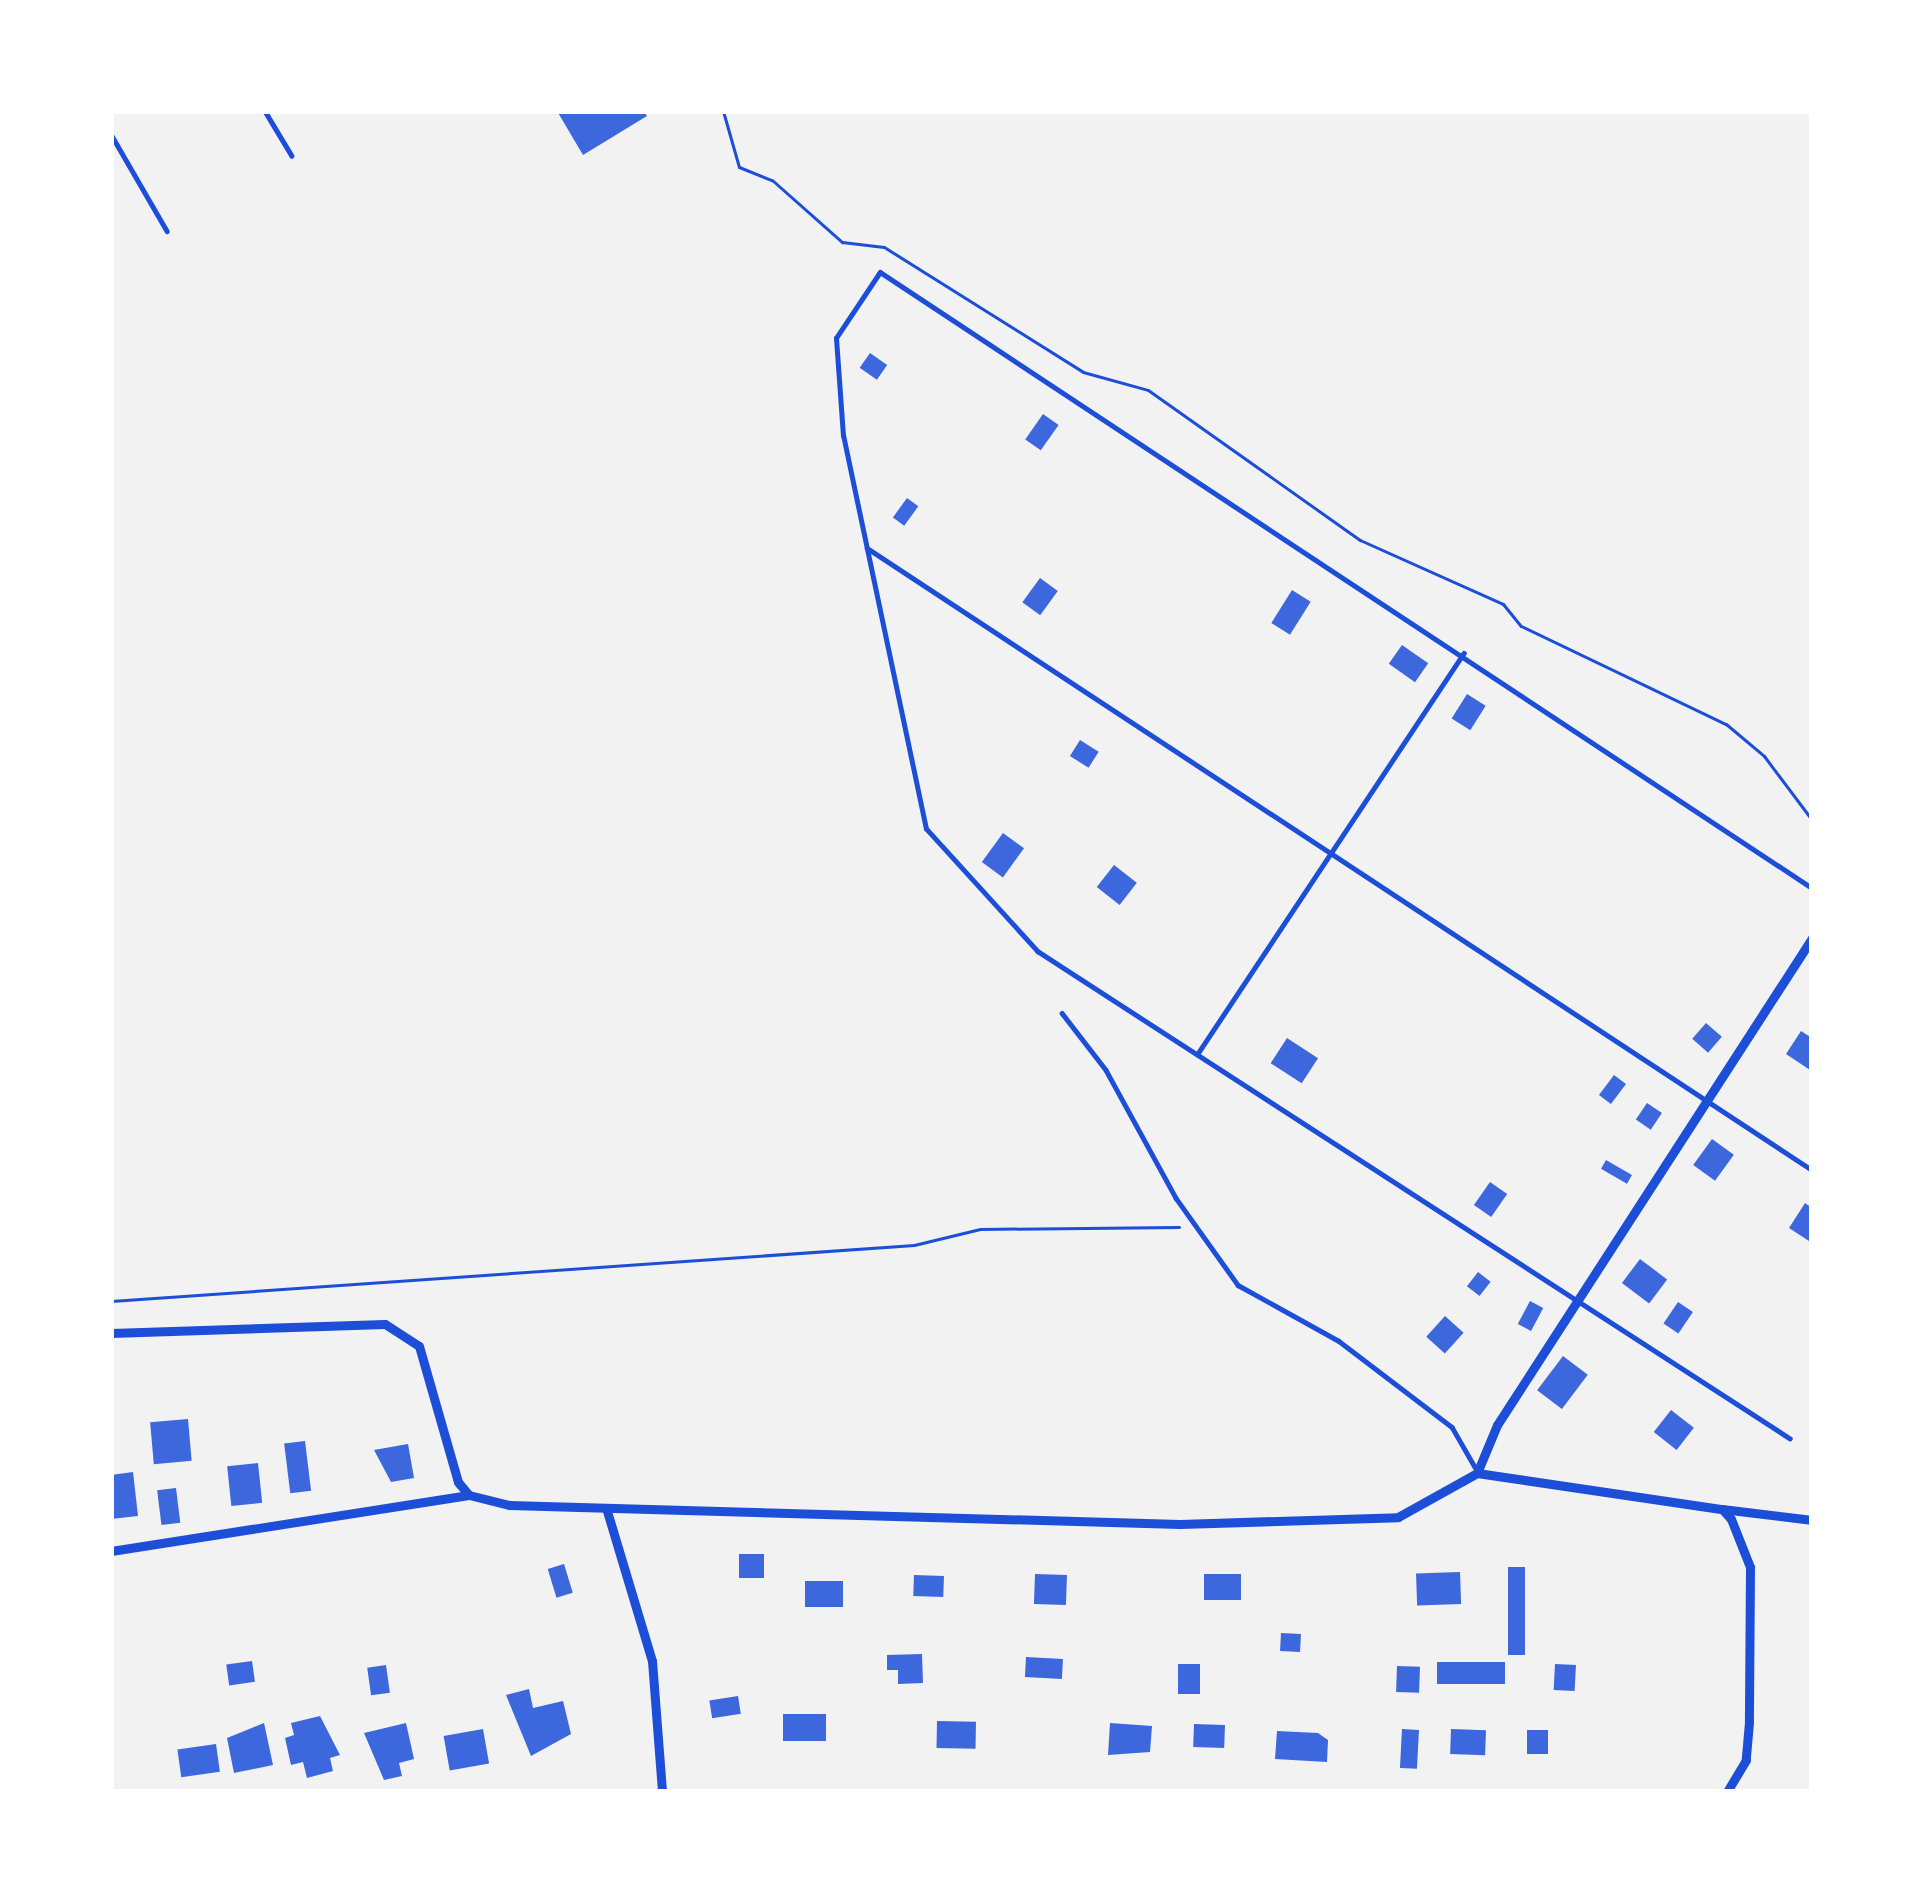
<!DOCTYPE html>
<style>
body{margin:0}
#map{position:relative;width:1923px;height:1903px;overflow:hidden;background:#f2f2f2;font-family:Bitter,serif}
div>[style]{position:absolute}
.building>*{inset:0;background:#3d67dc;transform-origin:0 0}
.path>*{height:3px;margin:-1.5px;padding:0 1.5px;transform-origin:1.5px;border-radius:1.5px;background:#1d4ed8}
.service>*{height:4.5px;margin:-2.25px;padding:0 2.25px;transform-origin:2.25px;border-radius:2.25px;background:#1d4ed8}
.minor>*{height:9px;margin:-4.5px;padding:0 4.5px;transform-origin:4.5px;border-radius:4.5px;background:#1d4ed8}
span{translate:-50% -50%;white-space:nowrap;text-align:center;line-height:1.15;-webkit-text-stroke:10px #fff;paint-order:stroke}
.frame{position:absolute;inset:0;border:114px solid #fff;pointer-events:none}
</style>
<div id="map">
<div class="building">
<i style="clip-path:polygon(557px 111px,644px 111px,647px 116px,583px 155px)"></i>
<i style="left:870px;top:353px;width:21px;height:18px;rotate:35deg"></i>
<i style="left:1043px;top:414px;width:19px;height:31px;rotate:35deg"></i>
<i style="left:907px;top:498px;width:14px;height:24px;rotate:36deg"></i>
<i style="left:1040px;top:578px;width:22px;height:30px;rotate:36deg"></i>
<i style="left:1292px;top:590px;width:22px;height:39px;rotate:32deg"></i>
<i style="left:1402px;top:645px;width:32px;height:23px;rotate:35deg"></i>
<i style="left:1467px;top:694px;width:22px;height:29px;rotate:32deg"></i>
<i style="left:1080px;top:740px;width:22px;height:19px;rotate:32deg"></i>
<i style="left:1003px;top:833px;width:26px;height:36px;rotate:36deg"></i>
<i style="left:1114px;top:865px;width:29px;height:28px;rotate:38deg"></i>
<i style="left:1706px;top:1023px;width:21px;height:21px;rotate:41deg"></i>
<i style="clip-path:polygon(1801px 1031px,1812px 1038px,1810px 1070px,1786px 1054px)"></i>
<i style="left:1287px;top:1038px;width:37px;height:30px;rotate:33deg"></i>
<i style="left:1614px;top:1075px;width:15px;height:25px;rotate:37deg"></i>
<i style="left:1647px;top:1103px;width:18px;height:20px;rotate:34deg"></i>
<i style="left:1712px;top:1139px;width:27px;height:32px;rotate:36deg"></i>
<i style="left:1606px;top:1160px;width:30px;height:10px;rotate:30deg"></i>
<i style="left:1490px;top:1182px;width:21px;height:28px;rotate:35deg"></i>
<i style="clip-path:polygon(1805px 1203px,1812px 1208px,1812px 1243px,1789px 1228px)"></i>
<i style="left:1640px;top:1259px;width:34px;height:30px;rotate:37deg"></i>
<i style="left:1478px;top:1272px;width:16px;height:18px;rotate:38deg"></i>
<i style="left:1530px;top:1301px;width:15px;height:26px;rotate:28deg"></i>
<i style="left:1678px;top:1302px;width:18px;height:26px;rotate:34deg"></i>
<i style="left:1445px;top:1316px;width:25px;height:28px;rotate:42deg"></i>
<i style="left:1563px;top:1356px;width:31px;height:43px;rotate:37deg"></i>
<i style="left:1671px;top:1410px;width:29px;height:28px;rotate:38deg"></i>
<i style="left:188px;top:1419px;width:42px;height:38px;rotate:85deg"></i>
<i style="left:305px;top:1441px;width:50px;height:21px;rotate:83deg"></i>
<i style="clip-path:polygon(408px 1444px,414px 1478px,391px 1482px,374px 1450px)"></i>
<i style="left:258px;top:1463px;width:40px;height:31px;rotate:84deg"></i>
<i style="clip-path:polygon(133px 1472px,138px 1516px,111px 1519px,111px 1475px)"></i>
<i style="left:176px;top:1488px;width:35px;height:19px;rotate:83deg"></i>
<i style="left:739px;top:1554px;width:25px;height:24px"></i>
<i style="left:564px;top:1564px;width:30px;height:17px;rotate:73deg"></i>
<i style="left:1508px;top:1567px;width:17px;height:88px"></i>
<i style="left:1460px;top:1572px;width:32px;height:44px;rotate:88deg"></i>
<i style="left:1035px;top:1574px;width:32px;height:30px;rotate:2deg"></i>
<i style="left:1204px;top:1574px;width:37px;height:26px"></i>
<i style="left:914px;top:1575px;width:30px;height:21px;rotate:2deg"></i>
<i style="left:805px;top:1581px;width:38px;height:26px"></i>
<i style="left:1281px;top:1633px;width:20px;height:18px;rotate:3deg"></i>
<i style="clip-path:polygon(922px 1654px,923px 1683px,898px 1684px,898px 1670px,887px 1670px,887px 1655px)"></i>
<i style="left:1026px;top:1657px;width:37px;height:20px;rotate:3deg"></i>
<i style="left:252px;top:1661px;width:21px;height:26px;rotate:82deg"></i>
<i style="left:1437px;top:1662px;width:68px;height:22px"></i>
<i style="left:1178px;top:1664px;width:22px;height:30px"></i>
<i style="left:1555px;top:1664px;width:21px;height:26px;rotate:3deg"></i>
<i style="left:386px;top:1665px;width:28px;height:19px;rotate:82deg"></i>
<i style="left:1397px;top:1666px;width:23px;height:26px;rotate:2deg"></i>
<i style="clip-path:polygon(529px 1689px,533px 1708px,563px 1701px,571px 1734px,531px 1756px,506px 1695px)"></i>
<i style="left:738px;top:1696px;width:18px;height:29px;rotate:81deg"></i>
<i style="left:783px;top:1714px;width:43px;height:27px"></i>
<i style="clip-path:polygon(320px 1716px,340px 1755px,330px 1758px,333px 1771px,307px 1778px,303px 1762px,291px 1765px,285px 1738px,294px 1735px,291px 1723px)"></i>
<i style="left:937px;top:1721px;width:39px;height:27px;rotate:1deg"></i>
<i style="clip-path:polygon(264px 1723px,273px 1765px,234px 1773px,227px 1738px)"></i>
<i style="clip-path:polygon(406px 1723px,414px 1759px,399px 1763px,402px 1776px,384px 1780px,364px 1733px)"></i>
<i style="clip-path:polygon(1110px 1723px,1152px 1726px,1150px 1752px,1108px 1755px)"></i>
<i style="left:1194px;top:1724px;width:31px;height:23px;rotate:2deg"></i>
<i style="left:483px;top:1729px;width:35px;height:40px;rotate:80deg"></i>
<i style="left:1402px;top:1729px;width:17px;height:39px;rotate:3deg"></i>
<i style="left:1451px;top:1729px;width:35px;height:25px;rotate:2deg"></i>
<i style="left:1527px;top:1730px;width:21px;height:24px"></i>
<i style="clip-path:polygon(1277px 1731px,1318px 1733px,1328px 1740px,1327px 1762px,1275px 1759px)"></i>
<i style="left:216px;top:1744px;width:28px;height:39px;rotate:82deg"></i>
</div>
<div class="path">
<i style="left:723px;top:111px;width:58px;rotate:74.1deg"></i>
<i style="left:739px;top:167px;width:35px;rotate:22deg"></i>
<i style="left:772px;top:180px;width:94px;rotate:41.5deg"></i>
<i style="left:842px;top:242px;width:42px;rotate:6.8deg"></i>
<i style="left:884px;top:247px;width:235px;rotate:32.1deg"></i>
<i style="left:1083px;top:372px;width:67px;rotate:15.5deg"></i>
<i style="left:1148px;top:390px;width:260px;rotate:35.3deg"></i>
<i style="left:1360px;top:540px;width:157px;rotate:24.1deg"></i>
<i style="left:1503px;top:604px;width:28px;rotate:51deg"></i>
<i style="left:1521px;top:626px;width:227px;rotate:25.6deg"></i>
<i style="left:1726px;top:724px;width:50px;rotate:40.1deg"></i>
<i style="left:1764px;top:756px;width:80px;rotate:53.1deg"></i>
<i style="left:111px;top:1301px;width:805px;rotate:-3.99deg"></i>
<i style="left:914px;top:1245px;width:68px;rotate:-13.6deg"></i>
<i style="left:980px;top:1229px;width:199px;rotate:-0.6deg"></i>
</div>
<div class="service">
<i style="left:265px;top:111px;width:52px;rotate:59deg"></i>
<i style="left:111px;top:134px;width:112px;rotate:60deg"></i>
<i style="left:867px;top:548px;width:1131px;rotate:33.35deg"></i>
<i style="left:1062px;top:1013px;width:72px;rotate:52.3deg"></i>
<i style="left:1106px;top:1070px;width:146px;rotate:61.3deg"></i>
<i style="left:1176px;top:1198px;width:107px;rotate:54.5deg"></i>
<i style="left:1238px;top:1285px;width:115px;rotate:29deg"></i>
<i style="left:1339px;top:1341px;width:142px;rotate:37.3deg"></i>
<i style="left:1452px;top:1427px;width:46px;rotate:60.1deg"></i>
<i style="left:1198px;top:1053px;width:480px;rotate:-56.4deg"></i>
<i style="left:1790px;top:1439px;width:896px;rotate:-147.07deg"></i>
<i style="left:1038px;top:952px;width:166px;rotate:-132.3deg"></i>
<i style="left:926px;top:829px;width:402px;rotate:-101.9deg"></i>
<i style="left:843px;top:436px;width:98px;rotate:-94.1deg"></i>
<i style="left:836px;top:338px;width:79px;rotate:-56.3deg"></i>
<i style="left:880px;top:272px;width:1117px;rotate:33.46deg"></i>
</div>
<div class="minor">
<i style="left:111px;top:1333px;width:274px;rotate:-1.9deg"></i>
<i style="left:385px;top:1324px;width:40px;rotate:32.9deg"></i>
<i style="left:419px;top:1346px;width:141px;rotate:74deg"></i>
<i style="left:458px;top:1482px;width:17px;rotate:50deg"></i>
<i style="left:469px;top:1495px;width:41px;rotate:14deg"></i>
<i style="left:509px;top:1505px;width:671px;rotate:1.62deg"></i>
<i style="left:1180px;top:1524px;width:218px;rotate:-1.8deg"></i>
<i style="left:1398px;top:1517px;width:90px;rotate:-29.1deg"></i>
<i style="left:1477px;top:1473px;width:52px;rotate:-67.4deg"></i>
<i style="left:1497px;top:1425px;width:580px;rotate:-57.1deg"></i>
<i style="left:1477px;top:1473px;width:248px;rotate:8.4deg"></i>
<i style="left:1722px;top:1509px;width:13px;rotate:48deg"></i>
<i style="left:1731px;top:1519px;width:52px;rotate:68.4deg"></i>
<i style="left:1750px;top:1567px;width:155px;rotate:90.4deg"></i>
<i style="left:1749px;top:1722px;width:38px;rotate:95deg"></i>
<i style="left:1746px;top:1760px;width:37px;rotate:121deg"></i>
<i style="left:1722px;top:1509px;width:91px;rotate:7deg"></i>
<i style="left:607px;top:1511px;width:157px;rotate:73.3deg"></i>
<i style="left:652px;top:1661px;width:131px;rotate:85.6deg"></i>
<i style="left:111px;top:1551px;width:362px;rotate:-8.9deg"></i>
</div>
<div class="frame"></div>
</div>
